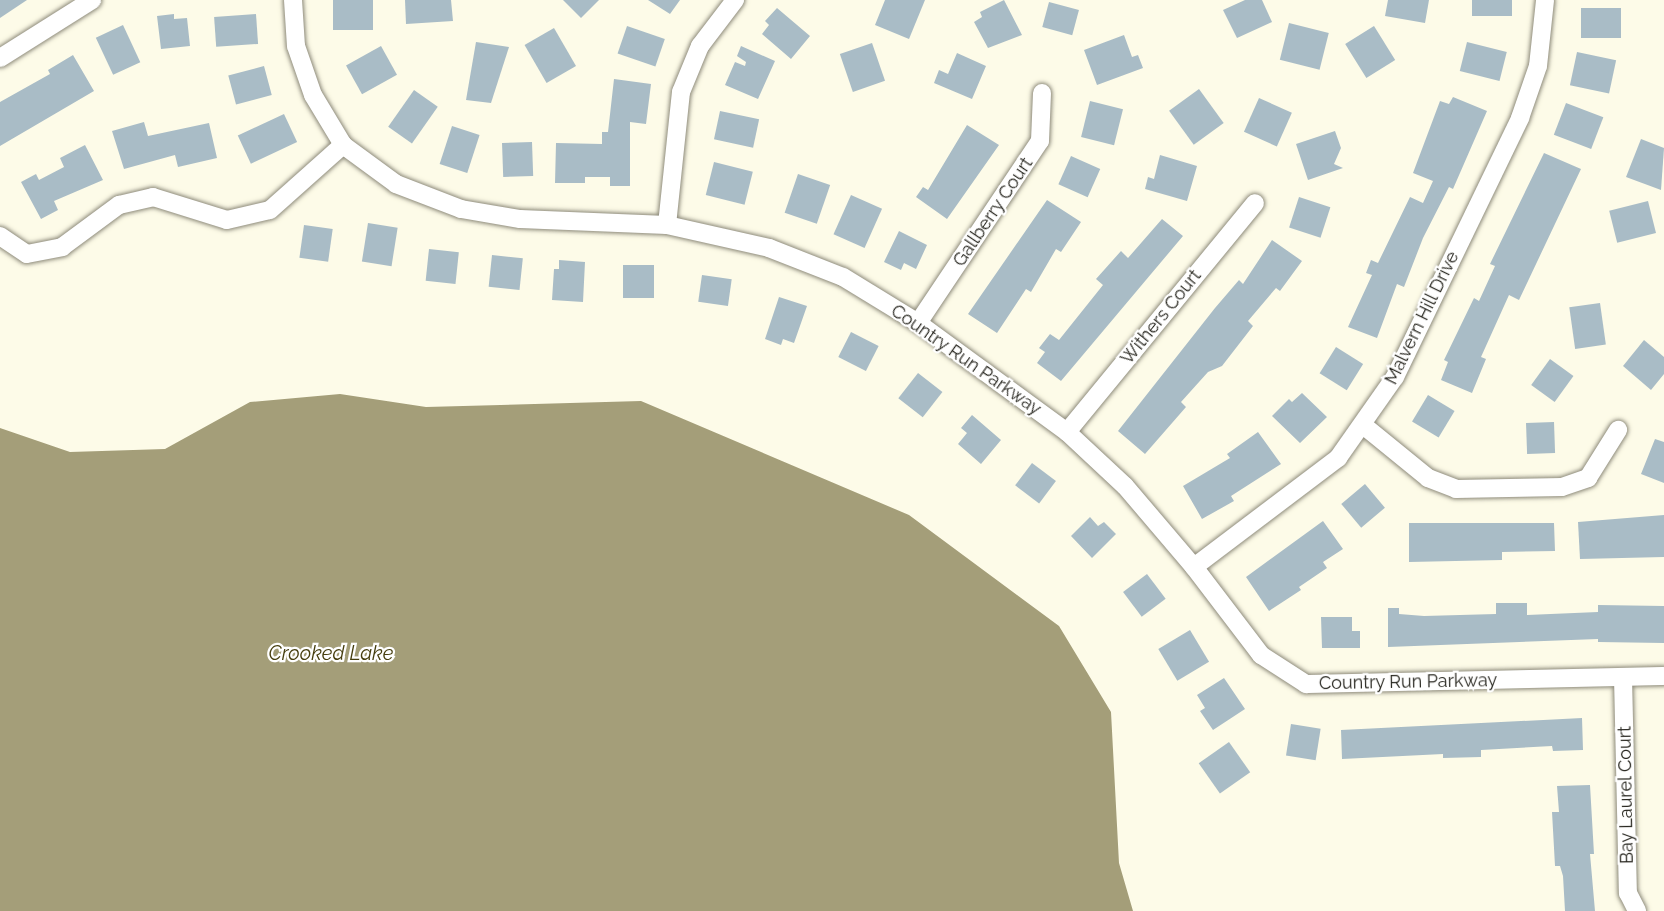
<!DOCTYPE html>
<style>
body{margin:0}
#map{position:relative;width:1664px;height:911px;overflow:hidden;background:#fdfbe8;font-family:Raleway,sans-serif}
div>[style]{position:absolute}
.water>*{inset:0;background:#a49e79}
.building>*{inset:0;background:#a9bcc6;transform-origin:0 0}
.roads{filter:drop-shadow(0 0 2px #8e8b7b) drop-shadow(0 0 2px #8e8b7b)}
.minor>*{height:18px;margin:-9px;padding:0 9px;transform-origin:9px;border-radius:9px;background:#fff}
span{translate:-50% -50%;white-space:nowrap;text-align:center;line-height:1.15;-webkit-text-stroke:4.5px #fff;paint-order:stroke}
.street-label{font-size:18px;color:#292821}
.water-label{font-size:20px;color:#463e0e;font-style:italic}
</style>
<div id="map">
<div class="water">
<i style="clip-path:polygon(340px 394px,426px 407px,641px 401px,909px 515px,1059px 626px,1111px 712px,1119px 863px,1133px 911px,0 911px,0 428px,70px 452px,165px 449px,250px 402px)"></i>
</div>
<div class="building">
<i style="clip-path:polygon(0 0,27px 0,0 18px)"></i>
<i style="left:333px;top:0;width:40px;height:30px"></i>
<i style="clip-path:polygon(405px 0,451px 0,453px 21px,406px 24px)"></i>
<i style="clip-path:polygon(563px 0,599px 0,581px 18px)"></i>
<i style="clip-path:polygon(648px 0,680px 0,670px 14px)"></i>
<i style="clip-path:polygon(885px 0,925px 0,909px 39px,875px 25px)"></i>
<i style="clip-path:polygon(1004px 0,1022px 35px,988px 48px,974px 22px,982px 17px,980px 12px)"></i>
<i style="clip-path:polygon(1245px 0,1262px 0,1272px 22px,1237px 38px,1223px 10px)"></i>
<i style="clip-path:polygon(1388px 0,1429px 0,1425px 23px,1385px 16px)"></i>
<i style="left:1472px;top:0;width:40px;height:16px"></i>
<i style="left:1049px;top:2px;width:31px;height:26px;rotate:15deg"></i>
<i style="clip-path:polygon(777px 8px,810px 36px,791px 59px,762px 34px,769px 25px,765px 21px)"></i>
<i style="left:1581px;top:8px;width:40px;height:30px"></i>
<i style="clip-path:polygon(174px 14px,174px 19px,187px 18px,190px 46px,161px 49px,157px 16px)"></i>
<i style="left:256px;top:14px;width:30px;height:42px;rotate:86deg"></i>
<i style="left:1289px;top:23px;width:41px;height:38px;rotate:14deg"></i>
<i style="left:123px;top:25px;width:41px;height:30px;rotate:65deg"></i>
<i style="left:627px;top:26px;width:40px;height:29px;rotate:19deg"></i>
<i style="left:1374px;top:26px;width:40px;height:34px;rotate:58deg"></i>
<i style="left:554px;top:28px;width:44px;height:34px;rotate:60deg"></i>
<i style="clip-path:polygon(1124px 35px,1132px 57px,1138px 55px,1143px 68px,1097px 85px,1084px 50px)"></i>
<i style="clip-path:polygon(476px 42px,509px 47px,491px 103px,466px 100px)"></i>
<i style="left:1467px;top:42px;width:41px;height:30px;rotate:14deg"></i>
<i style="left:872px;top:43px;width:40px;height:34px;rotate:71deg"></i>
<i style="left:381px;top:46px;width:33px;height:40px;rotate:61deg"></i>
<i style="clip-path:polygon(741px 46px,775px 61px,758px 99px,725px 85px,735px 62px,745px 66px,746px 62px,737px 56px)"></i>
<i style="left:1577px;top:52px;width:40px;height:34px;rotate:12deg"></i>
<i style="clip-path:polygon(957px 53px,986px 66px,972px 99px,934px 83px,939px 70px,948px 74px)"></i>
<i style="clip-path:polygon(73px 55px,94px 91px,0 146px,0 102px,50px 74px,48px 70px)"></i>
<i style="left:264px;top:66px;width:30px;height:37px;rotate:75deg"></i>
<i style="clip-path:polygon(614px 79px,651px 84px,646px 124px,630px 122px,630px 186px,610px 186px,610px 177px,585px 177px,585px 183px,555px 183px,556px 143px,602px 144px,602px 132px,608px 132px)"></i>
<i style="left:1199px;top:89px;width:42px;height:37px;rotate:54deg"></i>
<i style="left:414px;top:90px;width:29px;height:45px;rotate:35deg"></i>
<i style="clip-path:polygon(1453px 97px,1487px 111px,1453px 189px,1449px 187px,1423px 238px,1404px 287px,1397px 284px,1377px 338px,1348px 327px,1372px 275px,1366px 273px,1371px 260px,1378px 263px,1410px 197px,1423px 203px,1433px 181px,1413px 173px,1440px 101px,1449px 104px)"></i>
<i style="left:1259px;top:98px;width:36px;height:37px;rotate:24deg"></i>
<i style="left:1090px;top:101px;width:34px;height:37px;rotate:14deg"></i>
<i style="left:1566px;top:103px;width:40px;height:34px;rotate:21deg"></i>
<i style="left:720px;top:111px;width:40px;height:29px;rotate:12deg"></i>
<i style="left:284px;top:114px;width:31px;height:51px;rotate:65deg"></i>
<i style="clip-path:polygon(144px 122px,148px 136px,209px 123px,217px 158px,178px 167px,175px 155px,124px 169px,112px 131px)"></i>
<i style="clip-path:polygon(967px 125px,999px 145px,947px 219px,916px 197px,923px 187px,928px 190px)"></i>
<i style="left:452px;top:126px;width:29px;height:40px;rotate:18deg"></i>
<i style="clip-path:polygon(1335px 131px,1341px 148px,1334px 164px,1343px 168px,1308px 180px,1296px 144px)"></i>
<i style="clip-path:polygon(1641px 139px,1664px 148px,1661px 190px,1626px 177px)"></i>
<i style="left:532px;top:142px;width:34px;height:30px;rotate:88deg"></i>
<i style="clip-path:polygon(85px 145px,103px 180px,54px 201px,58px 210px,41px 219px,21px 182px,36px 174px,39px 180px,64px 167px,60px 158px)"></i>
<i style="clip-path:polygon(1544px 153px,1581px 169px,1519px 300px,1509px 295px,1481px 357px,1486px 359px,1472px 393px,1441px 380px,1448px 362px,1444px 360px,1474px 298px,1479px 301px,1495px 266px,1490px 264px)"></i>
<i style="clip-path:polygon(1160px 155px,1197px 166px,1187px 201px,1145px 189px,1148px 177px,1154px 179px)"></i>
<i style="left:1071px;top:156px;width:32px;height:31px;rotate:24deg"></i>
<i style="left:714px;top:162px;width:40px;height:34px;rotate:14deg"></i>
<i style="left:798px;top:174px;width:34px;height:41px;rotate:19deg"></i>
<i style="left:851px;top:195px;width:34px;height:43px;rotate:24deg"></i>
<i style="left:1299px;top:197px;width:33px;height:32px;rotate:18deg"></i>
<i style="clip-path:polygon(1047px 200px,1081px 222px,1061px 252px,1056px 249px,1031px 292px,1026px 289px,997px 333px,968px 314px)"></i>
<i style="left:1648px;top:201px;width:33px;height:40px;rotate:76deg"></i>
<i style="clip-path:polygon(1162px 219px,1183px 236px,1061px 381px,1037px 363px,1045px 352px,1039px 348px,1050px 334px,1059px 340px,1103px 285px,1096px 279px,1121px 251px,1128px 258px)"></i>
<i style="left:368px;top:223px;width:30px;height:39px;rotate:9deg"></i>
<i style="left:304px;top:225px;width:29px;height:33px;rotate:8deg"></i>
<i style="clip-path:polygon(899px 231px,927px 245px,916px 269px,904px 263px,901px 270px,884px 262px)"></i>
<i style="clip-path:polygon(1272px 240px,1302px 261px,1280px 291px,1276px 288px,1248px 321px,1253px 326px,1222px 366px,1208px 372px,1181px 402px,1186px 407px,1145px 454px,1118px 431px,1215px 308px,1239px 280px,1243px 284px)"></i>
<i style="left:429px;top:249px;width:30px;height:32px;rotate:6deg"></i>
<i style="left:492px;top:255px;width:31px;height:32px;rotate:6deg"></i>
<i style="clip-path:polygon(559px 260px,585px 262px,583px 302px,552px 300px,554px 269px,559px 269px)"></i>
<i style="left:623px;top:265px;width:31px;height:33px"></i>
<i style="left:702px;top:275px;width:30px;height:27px;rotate:8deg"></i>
<i style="clip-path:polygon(779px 297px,807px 306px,794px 343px,783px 339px,781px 345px,765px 339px)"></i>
<i style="left:1600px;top:303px;width:42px;height:31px;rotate:82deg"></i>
<i style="left:851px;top:332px;width:31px;height:28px;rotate:27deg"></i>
<i style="clip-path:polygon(1644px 340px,1664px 357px,1664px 374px,1651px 390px,1623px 366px)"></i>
<i style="left:1336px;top:347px;width:32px;height:31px;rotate:32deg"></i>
<i style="left:1550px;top:359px;width:29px;height:32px;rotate:36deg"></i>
<i style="left:918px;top:373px;width:31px;height:32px;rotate:38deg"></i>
<i style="clip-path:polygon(1302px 393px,1327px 417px,1300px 443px,1272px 416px,1289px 399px,1292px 402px)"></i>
<i style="left:1428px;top:395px;width:31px;height:31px;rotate:31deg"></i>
<i style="clip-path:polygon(972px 415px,1001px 440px,981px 464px,958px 444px,967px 433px,961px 428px)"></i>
<i style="left:1554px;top:422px;width:31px;height:28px;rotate:88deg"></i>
<i style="clip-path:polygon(1258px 432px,1281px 464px,1231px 496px,1234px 501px,1202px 519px,1183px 486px,1230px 458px,1227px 454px)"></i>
<i style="clip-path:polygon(1655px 439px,1664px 442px,1664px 483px,1641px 474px)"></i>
<i style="left:1032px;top:463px;width:30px;height:28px;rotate:37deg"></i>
<i style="left:1365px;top:484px;width:31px;height:31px;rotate:50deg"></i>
<i style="clip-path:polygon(1664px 515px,1664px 557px,1580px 559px,1578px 522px)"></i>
<i style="clip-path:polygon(1090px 517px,1098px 526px,1104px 522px,1116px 534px,1092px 558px,1071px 536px)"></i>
<i style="clip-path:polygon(1323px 521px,1343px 549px,1323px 562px,1327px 568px,1299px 587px,1301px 590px,1269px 611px,1246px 577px)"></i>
<i style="clip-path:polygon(1409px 523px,1554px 523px,1555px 551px,1502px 552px,1502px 560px,1409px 562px)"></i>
<i style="left:1147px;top:574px;width:31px;height:30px;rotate:53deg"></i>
<i style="clip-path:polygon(1496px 603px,1527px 603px,1527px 615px,1598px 612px,1598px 605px,1664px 606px,1664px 643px,1598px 642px,1598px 639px,1388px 647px,1388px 608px,1399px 608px,1399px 614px,1424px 616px,1496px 614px)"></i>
<i style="clip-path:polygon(1321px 617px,1352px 617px,1352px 631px,1360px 631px,1360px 648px,1322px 648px)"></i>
<i style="left:1190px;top:630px;width:37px;height:37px;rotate:59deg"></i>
<i style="clip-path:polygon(1224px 678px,1245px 709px,1213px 730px,1200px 711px,1205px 708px,1197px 695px)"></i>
<i style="clip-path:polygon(1582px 718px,1583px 750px,1553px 751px,1552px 746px,1481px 750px,1481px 757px,1443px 758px,1443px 754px,1342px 759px,1341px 730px)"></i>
<i style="left:1291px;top:724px;width:30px;height:32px;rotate:9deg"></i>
<i style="left:1229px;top:742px;width:37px;height:37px;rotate:55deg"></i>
<i style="clip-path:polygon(1590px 785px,1594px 854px,1590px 854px,1595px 911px,1565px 911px,1563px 876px,1560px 866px,1555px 866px,1552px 812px,1559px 812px,1557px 786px)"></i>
</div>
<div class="roads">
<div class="minor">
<i style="left:293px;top:0;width:46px;rotate:86.3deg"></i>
<i style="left:296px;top:46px;width:52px;rotate:70.9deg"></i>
<i style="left:313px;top:95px;width:58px;rotate:59deg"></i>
<i style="left:343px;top:145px;width:66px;rotate:36.3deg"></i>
<i style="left:396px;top:184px;width:70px;rotate:21deg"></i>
<i style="left:461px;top:209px;width:60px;rotate:9.6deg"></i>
<i style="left:520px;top:219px;width:147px;rotate:2.3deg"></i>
<i style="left:667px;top:225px;width:105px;rotate:12.7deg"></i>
<i style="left:769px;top:248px;width:79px;rotate:21.4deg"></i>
<i style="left:843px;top:277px;width:88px;rotate:31.5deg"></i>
<i style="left:918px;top:323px;width:185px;rotate:36.2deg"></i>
<i style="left:1067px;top:432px;width:79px;rotate:43deg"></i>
<i style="left:1125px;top:486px;width:106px;rotate:49.6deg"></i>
<i style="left:1194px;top:567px;width:111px;rotate:52.7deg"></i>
<i style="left:1261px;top:655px;width:54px;rotate:32.8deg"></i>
<i style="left:1306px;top:684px;width:358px;rotate:-1.3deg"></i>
<i style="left:0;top:58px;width:109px;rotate:-32.2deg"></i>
<i style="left:667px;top:225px;width:134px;rotate:-84deg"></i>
<i style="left:681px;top:92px;width:50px;rotate:-67.6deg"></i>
<i style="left:700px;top:46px;width:58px;rotate:-52.7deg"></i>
<i style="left:0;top:236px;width:32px;rotate:34deg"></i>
<i style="left:27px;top:254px;width:36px;rotate:-11deg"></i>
<i style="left:62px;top:247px;width:71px;rotate:-36.4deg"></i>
<i style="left:119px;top:205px;width:35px;rotate:-13deg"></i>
<i style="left:153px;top:197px;width:77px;rotate:17.3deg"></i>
<i style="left:227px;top:220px;width:44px;rotate:-13.1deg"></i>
<i style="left:270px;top:210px;width:98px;rotate:-41.7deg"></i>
<i style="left:918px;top:323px;width:219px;rotate:-56.2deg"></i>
<i style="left:1040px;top:141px;width:48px;rotate:-87.6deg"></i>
<i style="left:1363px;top:425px;width:84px;rotate:39.2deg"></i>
<i style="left:1428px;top:478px;width:30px;rotate:21deg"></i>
<i style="left:1456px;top:489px;width:106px;rotate:-1.1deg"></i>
<i style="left:1562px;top:487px;width:28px;rotate:-19deg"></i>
<i style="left:1588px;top:478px;width:57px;rotate:-58deg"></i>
<i style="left:1067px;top:432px;width:296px;rotate:-50.6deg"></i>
<i style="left:1194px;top:567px;width:181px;rotate:-37.1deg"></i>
<i style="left:1338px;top:458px;width:99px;rotate:-54.9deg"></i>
<i style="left:1395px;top:377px;width:288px;rotate:-64.2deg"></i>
<i style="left:1520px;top:118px;width:55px;rotate:-70.9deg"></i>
<i style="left:1538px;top:66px;width:66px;rotate:-83.9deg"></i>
<i style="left:1623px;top:677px;width:216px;rotate:88.7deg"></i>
<i style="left:1628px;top:893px;width:20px;rotate:63deg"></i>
</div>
</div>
<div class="street-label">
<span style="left:993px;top:212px;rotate:-56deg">Gallberry Court</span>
<span style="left:1161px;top:317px;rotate:-51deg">Withers Court</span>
<span style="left:1422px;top:318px;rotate:-64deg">Malvern Hill Drive</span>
<span style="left:966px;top:360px;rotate:35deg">Country Run Parkway</span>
<span style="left:1408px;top:682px;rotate:-1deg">Country Run Parkway</span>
<span style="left:1626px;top:795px;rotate:-91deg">Bay Laurel Court</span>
</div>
<div class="water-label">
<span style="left:331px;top:653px">Crooked Lake</span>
</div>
</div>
